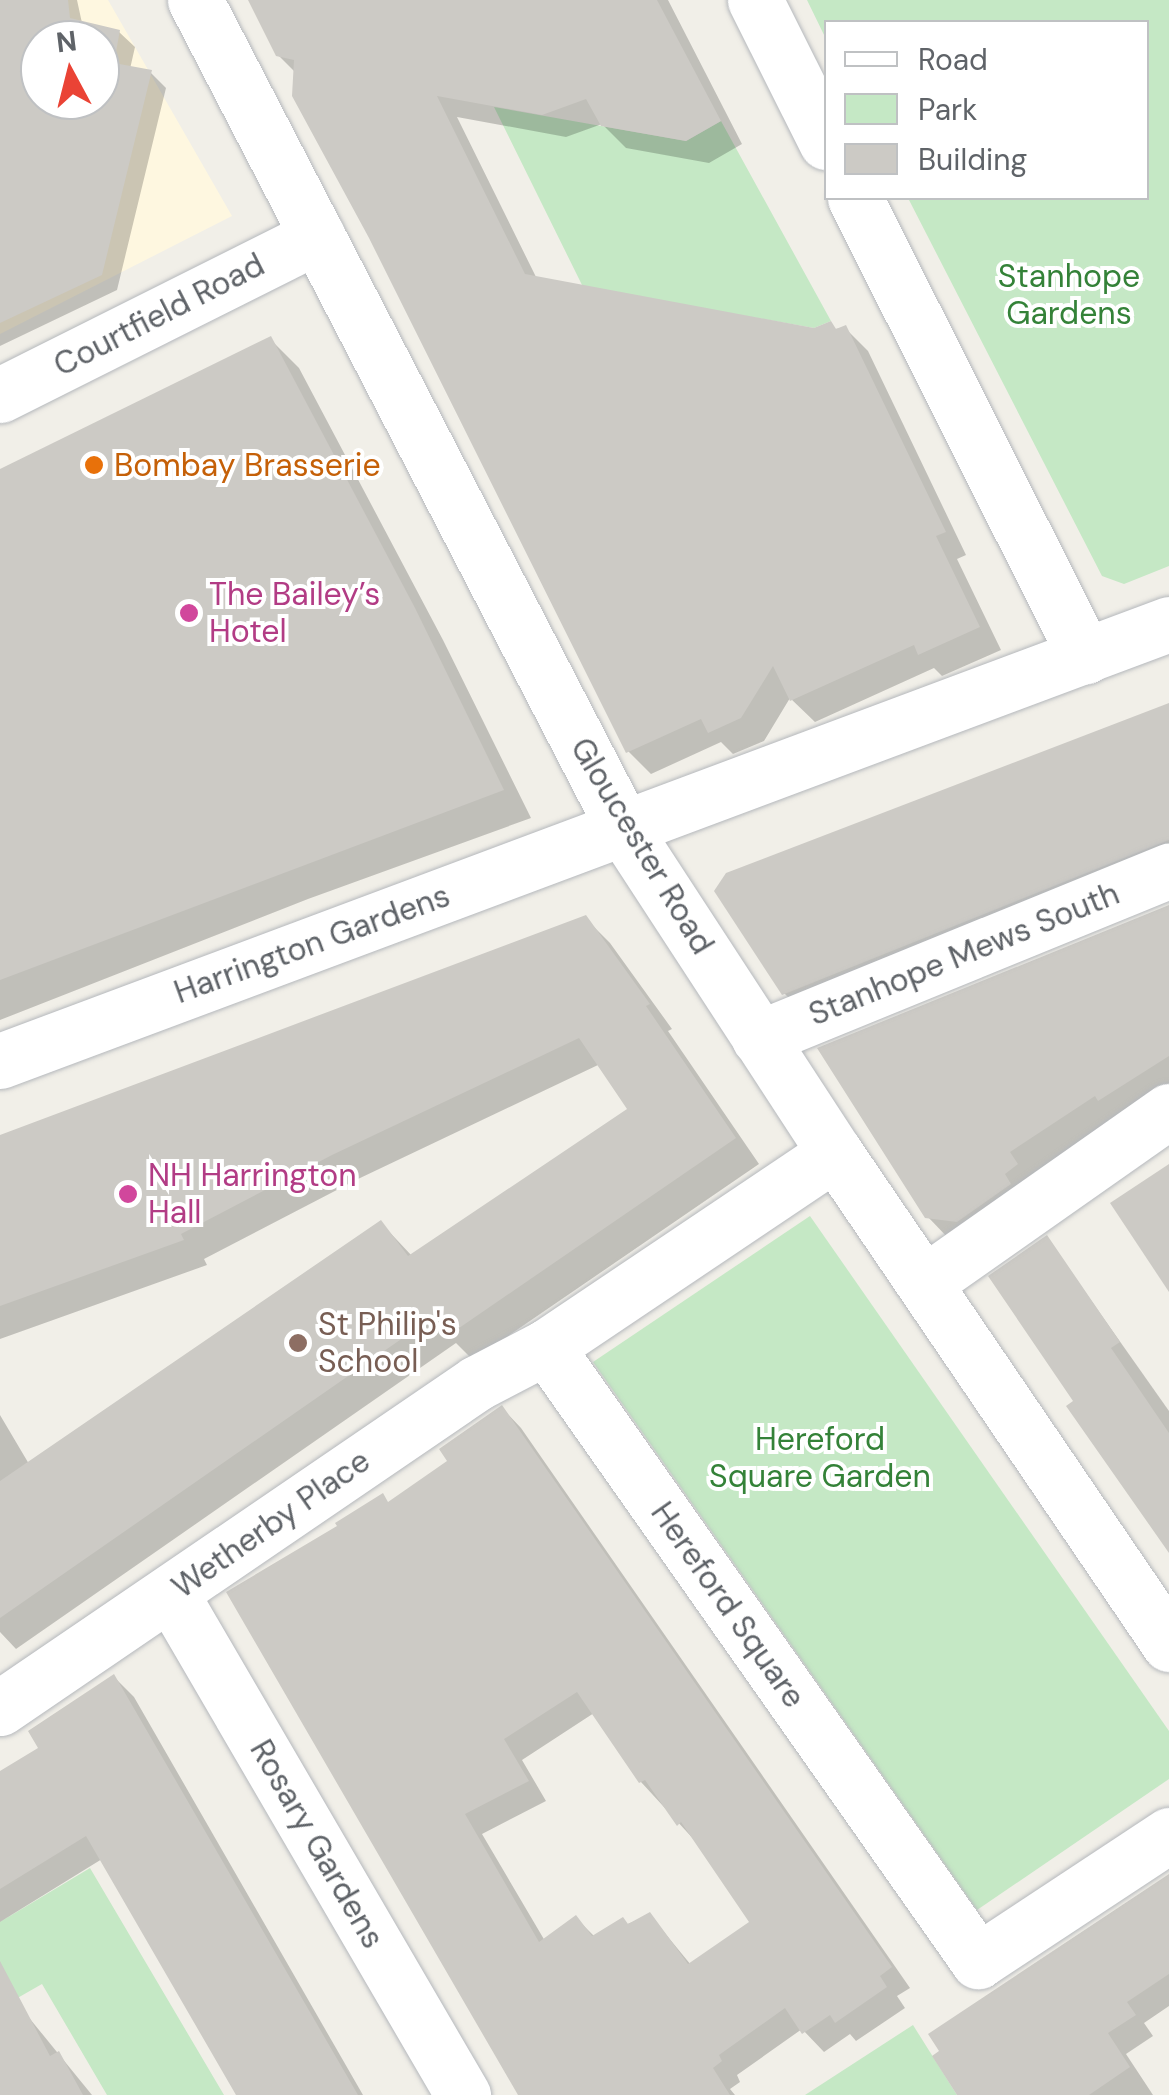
<!DOCTYPE html>
<meta charset="utf-8">
<style>
body{margin:0}
#map{position:relative;width:1169px;height:2095px;overflow:hidden;background:#f1efe8;font-family:"DM Sans",sans-serif}
div>[style]{position:absolute}
.commercial>*{inset:0;background:#fef7e0}
.green>*{inset:0;background:#c5e8c5}
.shadow>*{inset:0;background:#0003}
.building>*{inset:0;background:#cccac5}
.roads{filter:drop-shadow(0 0 2px #b5b8bc) drop-shadow(0 0 2px #b5b8bc)}
.minor>*{height:55px;margin:-27.5px;padding:0 27.5px;transform-origin:27.5px;border-radius:27.5px;background:#fff}
.dots>*{width:28px;height:28px;translate:-50% -50%;box-sizing:border-box;border:5px solid #fff;border-radius:50%}
span{translate:-50% -50%;white-space:nowrap;text-align:center;line-height:1.15;-webkit-text-stroke:8px #fff;paint-order:stroke}
.park-label{font-size:32px;color:#348238}
.street-label{font-size:32px;color:#5f6368}
.food-label{font-size:32px;color:#c56008}
.left{translate:0 -50%;text-align:left}
.hotel-label{font-size:32px;color:#b23c85}
.education-label{font-size:32px;color:#785e54}
.legend{position:absolute;left:824px;top:20px;width:325px;height:180px;box-sizing:border-box;background:#fff;border:2px solid #bfc1c3;margin:0;padding:12px 18px;list-style:none;font-size:30px;color:#5f6368}
.legend li{display:flex;align-items:center;gap:20px;height:50px}
.legend b{width:50px;border:2px solid #bfc1c3}
.north{position:absolute;left:20px;top:20px;width:100px;height:100px;box-sizing:border-box;background:#fff;border:2px solid #bfc1c3;border-radius:50%;rotate:353deg;font-size:28px;font-weight:700;line-height:40px;text-align:center;color:#5f6368}
.north::after{content:'';display:block;margin:auto;width:35px;height:45px;background:#ea4335;clip-path:polygon(50% 0,100% 100%,50% 72%,0 100%)}
</style>
<div id="map">
<div class="commercial">
<i style="clip-path:polygon(evenodd,0 0,108px 0,232px 216px,0 334px,0 0,40px 40px,100px 40px,100px 100px,40px 100px,40px 40px)"></i>
</div>
<div class="green">
<i style="clip-path:polygon(807px 0,1169px 0,1169px 566px,1124px 584px,1102px 576px,908px 198px,1146px 198px,1146px 22px,826px 22px,826px 39px)"></i>
<i style="clip-path:polygon(494px 107px,686px 141px,721px 121px,831px 321px,814px 328px,583px 287px)"></i>
<i style="clip-path:polygon(810px 1216px,1169px 1731px,1169px 1779px,977px 1910px,593px 1362px)"></i>
<i style="clip-path:polygon(90px 1868px,224px 2095px,107px 2095px,42px 1984px,0 2008px,0 1922px)"></i>
<i style="clip-path:polygon(913px 2025px,957px 2095px,805px 2095px)"></i>
</div>
<div class="shadow">
<i style="clip-path:polygon(evenodd,0 0,77px 0,82px 23px,119px 32px,135px 47px,130px 69px,150px 72px,166px 88px,117px 290px,0 346px,0 0,40px 40px,100px 40px,100px 100px,40px 100px,40px 40px)"></i>
<i style="clip-path:polygon(250px 0,668px 0,742px 144px,709px 163px,626px 148px,602px 124px,566px 137px,457px 117px,537px 279px,814px 331px,845px 328px,868px 351px,966px 555px,957px 559px,1001px 650px,942px 676px,934px 668px,815px 722px,790px 698px,764px 741px,733px 754px,721px 742px,651px 774px,628px 751px,296px 73px,278px 55px)"></i>
<i style="clip-path:polygon(270px 339px,299px 368px,443px 640px,531px 818px,308px 899px,0 1020px,0 470px)"></i>
<i style="clip-path:polygon(1169px 706px,1169px 870px,808px 1017px,784px 993px)"></i>
<i style="clip-path:polygon(1169px 907px,1169px 1095px,951px 1241px,927px 1216px)"></i>
<i style="clip-path:polygon(585px 918px,610px 943px,672px 1029px,668px 1031px,759px 1164px,473px 1360px,456px 1343px,16px 1649px,0 1632px,0 1415px,29px 1464px,381px 1223px,412px 1256px,630px 1110px,598px 1065px,358px 1179px,204px 1259px,207px 1265px,0 1339px,0 1138px)"></i>
<i style="clip-path:polygon(1047px 1238px,1169px 1411px,1169px 1549px,1076px 1402px)"></i>
<i style="clip-path:polygon(evenodd,502px 1408px,521px 1428px,910px 1988px,897px 1996px,905px 2008px,856px 2041px,850px 2034px,824px 2052px,802px 2029px,737px 2075px,740px 2082px,730px 2089px,735px 2095px,521px 2095px,390px 1504px,450px 1461px,502px 1408px,594px 1713px,641px 1782px,698px 1844px,753px 1922px,691px 1965px,650px 1915px,595px 1937px,576px 1918px,545px 1941px,482px 1834px,546px 1801px,522px 1760px,594px 1713px)"></i>
<i style="clip-path:polygon(114px 1677px,134px 1697px,363px 2095px,237px 2095px,102px 1859px,0 1922px,0 1774px,41px 1749px)"></i>
<i style="clip-path:polygon(1169px 1877px,1169px 2006px,1144px 2023px,1153px 2036px,1126px 2054px,1153px 2095px,960px 2095px)"></i>
<i style="clip-path:polygon(0 2011px,26px 2014px,92px 2095px,0 2095px)"></i>
</div>
<div class="building">
<i style="clip-path:polygon(evenodd,0 0,68px 0,70px 18px,120px 30px,114px 63px,152px 70px,102px 275px,0 323px,0 0,40px 40px,100px 40px,100px 100px,40px 100px,40px 40px)"></i>
<i style="clip-path:polygon(248px 0,657px 0,721px 121px,686px 141px,601px 126px,586px 99px,542px 115px,437px 96px,525px 274px,814px 328px,831px 321px,836px 329px,846px 325px,946px 532px,936px 536px,980px 627px,918px 655px,914px 645px,790px 701px,773px 666px,741px 718px,708px 733px,701px 719px,626px 753px,369px 238px,292px 96px,294px 60px,276px 56px)"></i>
<i style="clip-path:polygon(271px 336px,415px 608px,504px 790px,0 980px,0 469px)"></i>
<i style="clip-path:polygon(1169px 703px,1169px 840px,782px 995px,714px 891px,726px 873px)"></i>
<i style="clip-path:polygon(1169px 905px,1169px 1056px,1098px 1101px,1095px 1096px,1010px 1152px,1018px 1164px,1005px 1174px,1011px 1184px,957px 1222px,925px 1218px,817px 1048px)"></i>
<i style="clip-path:polygon(586px 915px,650px 1004px,646px 1006px,736px 1138px,446px 1337px,433px 1317px,0 1618px,0 1481px,381px 1220px,408px 1256px,627px 1109px,579px 1038px,332px 1155px,181px 1234px,184px 1240px,0 1306px,0 1135px)"></i>
<i style="clip-path:polygon(1169px 1164px,1169px 1292px,1110px 1203px)"></i>
<i style="clip-path:polygon(1047px 1235px,1120px 1342px,1111px 1348px,1169px 1433px,1169px 1553px,1066px 1406px,1073px 1401px,988px 1276px)"></i>
<i style="clip-path:polygon(evenodd,502px 1405px,892px 1967px,880px 1976px,887px 1987px,835px 2023px,830px 2015px,802px 2034px,785px 2008px,719px 2055px,722px 2061px,713px 2068px,730px 2095px,518px 2095px,226px 1592px,337px 1526px,335px 1523px,383px 1493px,388px 1502px,447px 1461px,439px 1449px,502px 1405px,577px 1692px,639px 1783px,645px 1780px,677px 1826px,681px 1822px,749px 1922px,688px 1964px,650px 1912px,628px 1924px,623px 1917px,592px 1936px,576px 1915px,539px 1942px,465px 1814px,529px 1781px,504px 1739px,577px 1692px)"></i>
<i style="clip-path:polygon(114px 1674px,358px 2095px,236px 2095px,86px 1836px,0 1889px,0 1771px,38px 1748px,28px 1731px)"></i>
<i style="clip-path:polygon(1169px 1874px,1169px 1974px,1127px 2002px,1136px 2015px,1108px 2033px,1130px 2067px,1089px 2095px,957px 2095px,932px 2056px,939px 2051px,928px 2034px)"></i>
<i style="clip-path:polygon(0 1961px,50px 2056px,59px 2051px,83px 2095px,0 2095px)"></i>
</div>
<div class="roads">
<div class="minor">
<i style="left:195px;top:0;width:936px;rotate:62.64deg"></i>
<i style="left:625px;top:831px;width:384px;rotate:56.9deg"></i>
<i style="left:835px;top:1153px;width:594px;rotate:55.77deg"></i>
<i style="left:755px;top:0;width:159px;rotate:63.4deg"></i>
<i style="left:855px;top:198px;width:513px;rotate:63.33deg"></i>
<i style="left:0;top:395px;width:355px;rotate:-26.6deg"></i>
<i style="left:759px;top:1038px;width:443px;rotate:-22.2deg"></i>
<i style="left:0;top:1061px;width:1248px;rotate:-20.5deg"></i>
<i style="left:924px;top:1283px;width:299px;rotate:-35.1deg"></i>
<i style="left:546px;top:1347px;width:751px;rotate:54.87deg"></i>
<i style="left:978px;top:1961px;width:229px;rotate:-33.4deg"></i>
<i style="left:171px;top:1594px;width:580px;rotate:59.76deg"></i>
<i style="left:0;top:1708px;width:577px;rotate:-34.27deg"></i>
<i style="left:477px;top:1383px;width:78px;rotate:-27.6deg"></i>
<i style="left:546px;top:1347px;width:348px;rotate:-33.9deg"></i>
</div>
</div>
<div class="dots">
<i style="left:94px;top:465px;background:#e8710a"></i>
<i style="left:189px;top:613px;background:#d1479c"></i>
<i style="left:128px;top:1194px;background:#d1479c"></i>
<i style="left:298px;top:1343px;background:#8d6e63"></i>
</div>
<div class="park-label">
<span style="left:1069px;top:295px">Stanhope<br>Gardens</span>
<span style="left:820px;top:1458px">Hereford<br>Square Garden</span>
</div>
<div class="street-label">
<span style="left:159px;top:315px;rotate:-27deg">Courtfield Road</span>
<span style="left:642px;top:846px;rotate:59deg">Gloucester Road</span>
<span style="left:312px;top:944px;rotate:-20deg">Harrington Gardens</span>
<span style="left:964px;top:954px;rotate:-22deg">Stanhope Mews South</span>
<span style="left:271px;top:1524px;rotate:-35deg">Wetherby Place</span>
<span style="left:728px;top:1605px;rotate:55deg">Hereford Square</span>
<span style="left:317px;top:1844px;rotate:60deg">Rosary Gardens</span>
</div>
<div class="food-label">
<span class="left" style="left:114px;top:465px">Bombay Brasserie</span>
</div>
<div class="hotel-label">
<span class="left" style="left:209px;top:613px">The Bailey’s<br>Hotel</span>
<span class="left" style="left:148px;top:1194px">NH Harrington<br>Hall</span>
</div>
<div class="education-label">
<span class="left" style="left:318px;top:1343px">St Philip's<br>School</span>
</div>
<ul class="legend">
<li><b style="height:12px;background:#fff"></b>Road</li>
<li><b style="height:28px;background:#c5e8c5"></b>Park</li>
<li><b style="height:28px;background:#cccac5"></b>Building</li>
</ul>
<div class="north">N</div>
</div>
